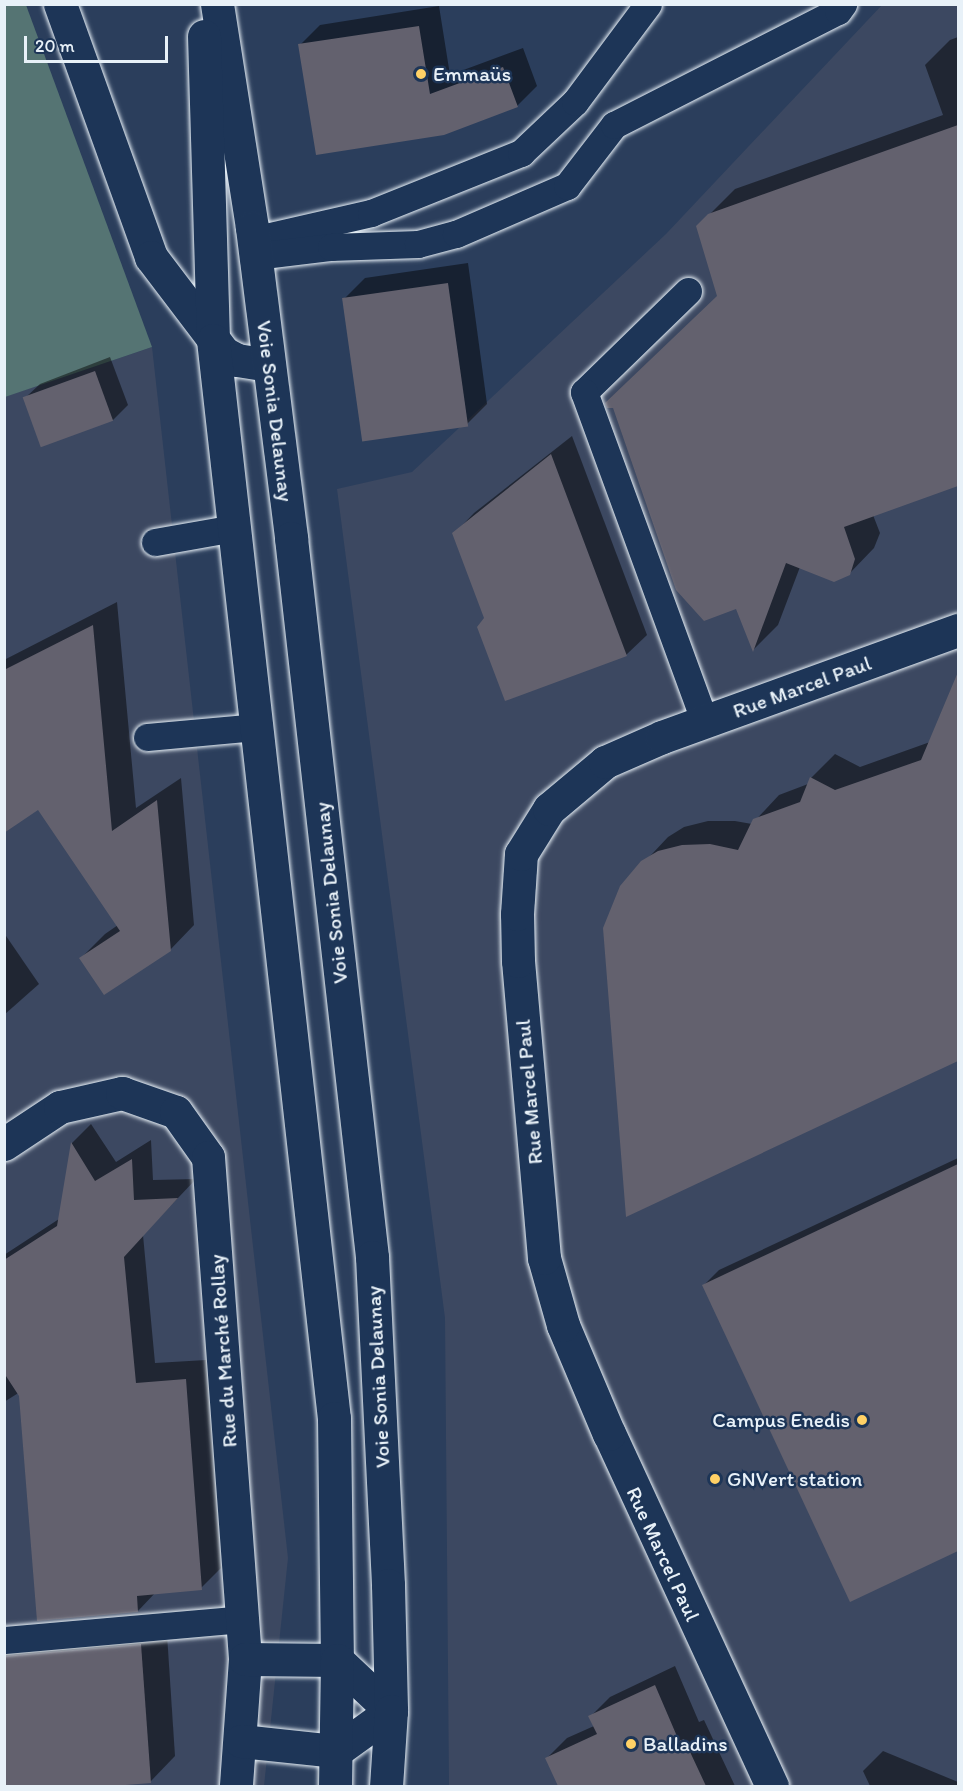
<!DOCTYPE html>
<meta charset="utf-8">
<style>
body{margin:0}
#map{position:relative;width:963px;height:1791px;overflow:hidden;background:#2b3e5c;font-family:Itim,sans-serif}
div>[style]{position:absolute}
.built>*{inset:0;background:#3c4861}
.green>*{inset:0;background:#557473}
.shadow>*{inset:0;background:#0007}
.building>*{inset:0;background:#63616e;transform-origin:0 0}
.roads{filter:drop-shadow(0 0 2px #e8f1f8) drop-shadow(0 0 2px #e8f1f8)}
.lane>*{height:27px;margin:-13.5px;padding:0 13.5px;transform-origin:13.5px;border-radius:13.5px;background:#1d3557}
.street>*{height:33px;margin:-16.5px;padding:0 16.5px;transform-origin:16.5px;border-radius:16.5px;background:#1d3557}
.secondary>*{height:33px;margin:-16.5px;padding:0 16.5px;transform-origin:16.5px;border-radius:16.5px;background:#1d3557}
.dots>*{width:16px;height:16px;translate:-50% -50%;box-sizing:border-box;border:3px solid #1d3557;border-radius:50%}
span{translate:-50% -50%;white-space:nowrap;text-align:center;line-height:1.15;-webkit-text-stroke:5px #1d3557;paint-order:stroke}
.poi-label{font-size:21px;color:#e8f1f8}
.left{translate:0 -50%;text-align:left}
.right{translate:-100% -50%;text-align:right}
.street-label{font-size:21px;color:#e8f1f8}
.frame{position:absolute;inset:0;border:6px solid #e8f1f8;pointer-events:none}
.scale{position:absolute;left:24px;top:36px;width:144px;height:27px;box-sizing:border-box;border:3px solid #e8f1f8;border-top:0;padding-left:8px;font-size:18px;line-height:21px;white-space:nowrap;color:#e8f1f8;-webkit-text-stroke:4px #1d3557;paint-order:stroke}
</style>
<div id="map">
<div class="built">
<i style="clip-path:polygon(882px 5px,958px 5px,958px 1786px,449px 1786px,445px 1318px,337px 489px,412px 472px,666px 234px)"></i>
<i style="clip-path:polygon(152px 347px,288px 1558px,264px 1786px,5px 1786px,4px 397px)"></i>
</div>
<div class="green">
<i style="clip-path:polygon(4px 5px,26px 5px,152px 347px,5px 397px)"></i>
</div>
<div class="shadow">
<i style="clip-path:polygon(439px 6px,450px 75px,523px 48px,537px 86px,517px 106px,443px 133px,300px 45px,320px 25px)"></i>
<i style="clip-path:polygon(958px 37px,958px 484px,873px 515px,880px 533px,874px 548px,849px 574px,800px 567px,778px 625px,754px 649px,709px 215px,735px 189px,943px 115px,925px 65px,950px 40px)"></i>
<i style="clip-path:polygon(468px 263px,487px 404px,466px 425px,344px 299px,365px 278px)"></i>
<i style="clip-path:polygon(110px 357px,128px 405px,113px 420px,25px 398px,40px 384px)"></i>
<i style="clip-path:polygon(572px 436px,647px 635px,626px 655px,486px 618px,454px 534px,474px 513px)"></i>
<i style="clip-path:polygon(117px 602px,136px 808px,181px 778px,194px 925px,170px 950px,81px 958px,105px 934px,118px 925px,39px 808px,4px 831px,4px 660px)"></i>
<i style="clip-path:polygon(957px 711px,958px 1060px,627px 1215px,604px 928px,621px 887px,668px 837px,684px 827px,708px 821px,735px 821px,752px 824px,779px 795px,808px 784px,811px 778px,835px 754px,860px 767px,930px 742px)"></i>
<i style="clip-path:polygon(4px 933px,39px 984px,4px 1015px)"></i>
<i style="clip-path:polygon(91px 1124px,116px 1162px,151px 1140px,153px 1180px,196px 1179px,143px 1235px,155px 1363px,206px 1360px,221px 1568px,201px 1588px,156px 1592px,138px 1611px,20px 1392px,4px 1402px,4px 1255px,59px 1219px,72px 1143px)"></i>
<i style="clip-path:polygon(958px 1158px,958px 1550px,850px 1600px,704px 1285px,719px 1270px)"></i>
<i style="clip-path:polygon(166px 1619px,175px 1756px,150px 1782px,97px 1786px,4px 1786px,4px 1629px)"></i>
<i style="clip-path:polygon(675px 1666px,699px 1722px,704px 1720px,735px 1786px,560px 1786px,547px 1758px,567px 1738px,594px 1726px,590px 1717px,610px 1697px)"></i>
<i style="clip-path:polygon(883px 1751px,958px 1782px,958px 1786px,870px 1786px,863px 1771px)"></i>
</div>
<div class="building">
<i style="clip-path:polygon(419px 26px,430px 94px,503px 67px,518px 107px,444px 135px,316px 155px,298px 44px)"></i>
<i style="clip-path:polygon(958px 125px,958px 486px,844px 527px,855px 559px,850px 575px,834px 582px,786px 563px,753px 652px,736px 609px,704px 621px,676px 590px,613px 408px,607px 408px,605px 403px,717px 296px,696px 226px,708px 214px)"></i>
<i style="left:448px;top:283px;width:145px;height:107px;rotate:82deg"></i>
<i style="left:95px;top:371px;width:53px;height:77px;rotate:70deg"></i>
<i style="clip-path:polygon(551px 454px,627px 656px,505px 701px,477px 627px,484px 618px,452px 533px)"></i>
<i style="clip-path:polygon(93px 625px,112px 831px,157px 800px,171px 951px,104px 995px,79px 958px,120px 931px,38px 810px,4px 833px,4px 670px)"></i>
<i style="clip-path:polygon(958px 672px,958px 1061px,626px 1217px,603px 928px,620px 886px,641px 861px,658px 851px,682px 845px,710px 844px,738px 850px,753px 819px,800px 802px,810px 777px,835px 790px,921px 760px)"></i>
<i style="clip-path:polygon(71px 1142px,95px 1181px,132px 1159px,134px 1200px,178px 1198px,124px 1257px,136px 1383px,186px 1379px,202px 1590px,137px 1596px,138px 1612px,37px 1621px,19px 1396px,4px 1373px,4px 1260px,57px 1226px)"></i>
<i style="clip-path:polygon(958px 1164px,958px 1551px,850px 1602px,702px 1285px)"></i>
<i style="clip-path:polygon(141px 1644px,151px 1783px,113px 1786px,4px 1786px,4px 1656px)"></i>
<i style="clip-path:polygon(655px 1685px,679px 1741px,684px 1739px,706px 1786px,558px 1786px,545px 1758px,597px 1734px,588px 1716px)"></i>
</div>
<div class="roads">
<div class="lane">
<i style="left:253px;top:240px;width:121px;rotate:-12.9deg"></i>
<i style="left:371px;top:213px;width:162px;rotate:-21.8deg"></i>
<i style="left:521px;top:153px;width:74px;rotate:-43.4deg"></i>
<i style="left:575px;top:102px;width:122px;rotate:-53.3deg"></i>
<i style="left:255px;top:256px;width:77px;rotate:-6.8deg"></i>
<i style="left:331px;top:247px;width:87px;rotate:-2deg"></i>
<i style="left:418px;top:244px;width:39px;rotate:-15deg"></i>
<i style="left:456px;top:234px;width:121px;rotate:-23.4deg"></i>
<i style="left:567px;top:186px;width:77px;rotate:-52.4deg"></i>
<i style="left:614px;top:125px;width:251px;rotate:-27deg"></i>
<i style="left:838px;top:11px;width:9px;rotate:-54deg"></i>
<i style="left:688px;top:291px;width:145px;rotate:135.8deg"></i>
<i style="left:584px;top:392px;width:351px;rotate:69.9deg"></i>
<i style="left:155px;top:542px;width:80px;rotate:-10deg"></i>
<i style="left:147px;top:737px;width:109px;rotate:-5.2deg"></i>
<i style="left:4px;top:1640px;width:240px;rotate:-5deg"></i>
</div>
<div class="street">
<i style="left:60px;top:4px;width:269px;rotate:70.2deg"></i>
<i style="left:151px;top:257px;width:121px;rotate:52.8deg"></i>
<i style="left:224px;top:353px;width:15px;rotate:28deg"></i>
<i style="left:237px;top:360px;width:32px;rotate:9deg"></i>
<i style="left:4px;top:1144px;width:67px;rotate:-33.5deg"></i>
<i style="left:60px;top:1107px;width:64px;rotate:-12.7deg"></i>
<i style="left:122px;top:1093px;width:57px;rotate:19.4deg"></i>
<i style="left:176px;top:1112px;width:55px;rotate:54.6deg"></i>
<i style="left:208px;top:1157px;width:503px;rotate:85.78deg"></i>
<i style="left:245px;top:1659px;width:127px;rotate:94.1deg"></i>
<i style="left:241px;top:1741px;width:96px;rotate:6deg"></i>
<i style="left:336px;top:1751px;width:68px;rotate:-36deg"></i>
<i style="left:391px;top:1711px;width:74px;rotate:-136.6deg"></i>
<i style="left:337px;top:1660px;width:92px;rotate:-179.4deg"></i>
<i style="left:772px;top:1786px;width:388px;rotate:-114.8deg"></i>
<i style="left:609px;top:1434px;width:118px;rotate:-112.9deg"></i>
<i style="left:563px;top:1325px;width:70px;rotate:-105.8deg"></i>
<i style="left:544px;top:1258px;width:298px;rotate:-95deg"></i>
<i style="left:518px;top:961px;width:47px;rotate:-91.2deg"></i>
<i style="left:517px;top:914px;width:60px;rotate:-86.2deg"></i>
<i style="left:521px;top:854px;width:53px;rotate:-58.1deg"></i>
<i style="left:549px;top:809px;width:73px;rotate:-40deg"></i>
<i style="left:605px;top:762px;width:62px;rotate:-23.7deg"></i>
<i style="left:662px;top:737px;width:315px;rotate:-19.9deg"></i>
</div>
<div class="secondary">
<i style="left:217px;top:4px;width:227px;rotate:81.1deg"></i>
<i style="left:252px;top:228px;width:312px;rotate:82.8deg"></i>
<i style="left:291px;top:538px;width:724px;rotate:83.57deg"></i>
<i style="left:372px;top:1257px;width:328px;rotate:87.2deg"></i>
<i style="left:388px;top:1585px;width:126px;rotate:88.6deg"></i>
<i style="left:391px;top:1711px;width:75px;rotate:93.8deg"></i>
<i style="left:204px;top:36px;width:304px;rotate:88.3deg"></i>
<i style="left:213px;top:340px;width:1085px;rotate:83.6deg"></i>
<i style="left:334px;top:1418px;width:242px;rotate:89.3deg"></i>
<i style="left:337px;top:1660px;width:126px;rotate:90.9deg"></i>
</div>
</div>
<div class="dots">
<i style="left:421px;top:74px;background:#ffd166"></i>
<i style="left:862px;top:1420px;background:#ffd166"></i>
<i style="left:715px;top:1479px;background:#ffd166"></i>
<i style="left:631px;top:1744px;background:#ffd166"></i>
</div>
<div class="poi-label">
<span class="left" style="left:433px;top:74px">Emmaüs</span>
<span class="right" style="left:850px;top:1420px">Campus Enedis</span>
<span class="left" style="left:727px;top:1479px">GNVert station</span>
<span class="left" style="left:643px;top:1744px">Balladins</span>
</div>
<div class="street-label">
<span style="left:275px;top:411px;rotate:83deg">Voie Sonia Delaunay</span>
<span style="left:802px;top:687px;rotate:-20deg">Rue Marcel Paul</span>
<span style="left:331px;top:893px;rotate:-96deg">Voie Sonia Delaunay</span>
<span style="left:529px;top:1092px;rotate:-95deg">Rue Marcel Paul</span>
<span style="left:223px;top:1351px;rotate:-94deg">Rue du Marché Rollay</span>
<span style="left:378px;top:1377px;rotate:-93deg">Voie Sonia Delaunay</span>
<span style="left:663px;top:1554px;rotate:65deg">Rue Marcel Paul</span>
</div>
<div class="frame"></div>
<div class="scale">20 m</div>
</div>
